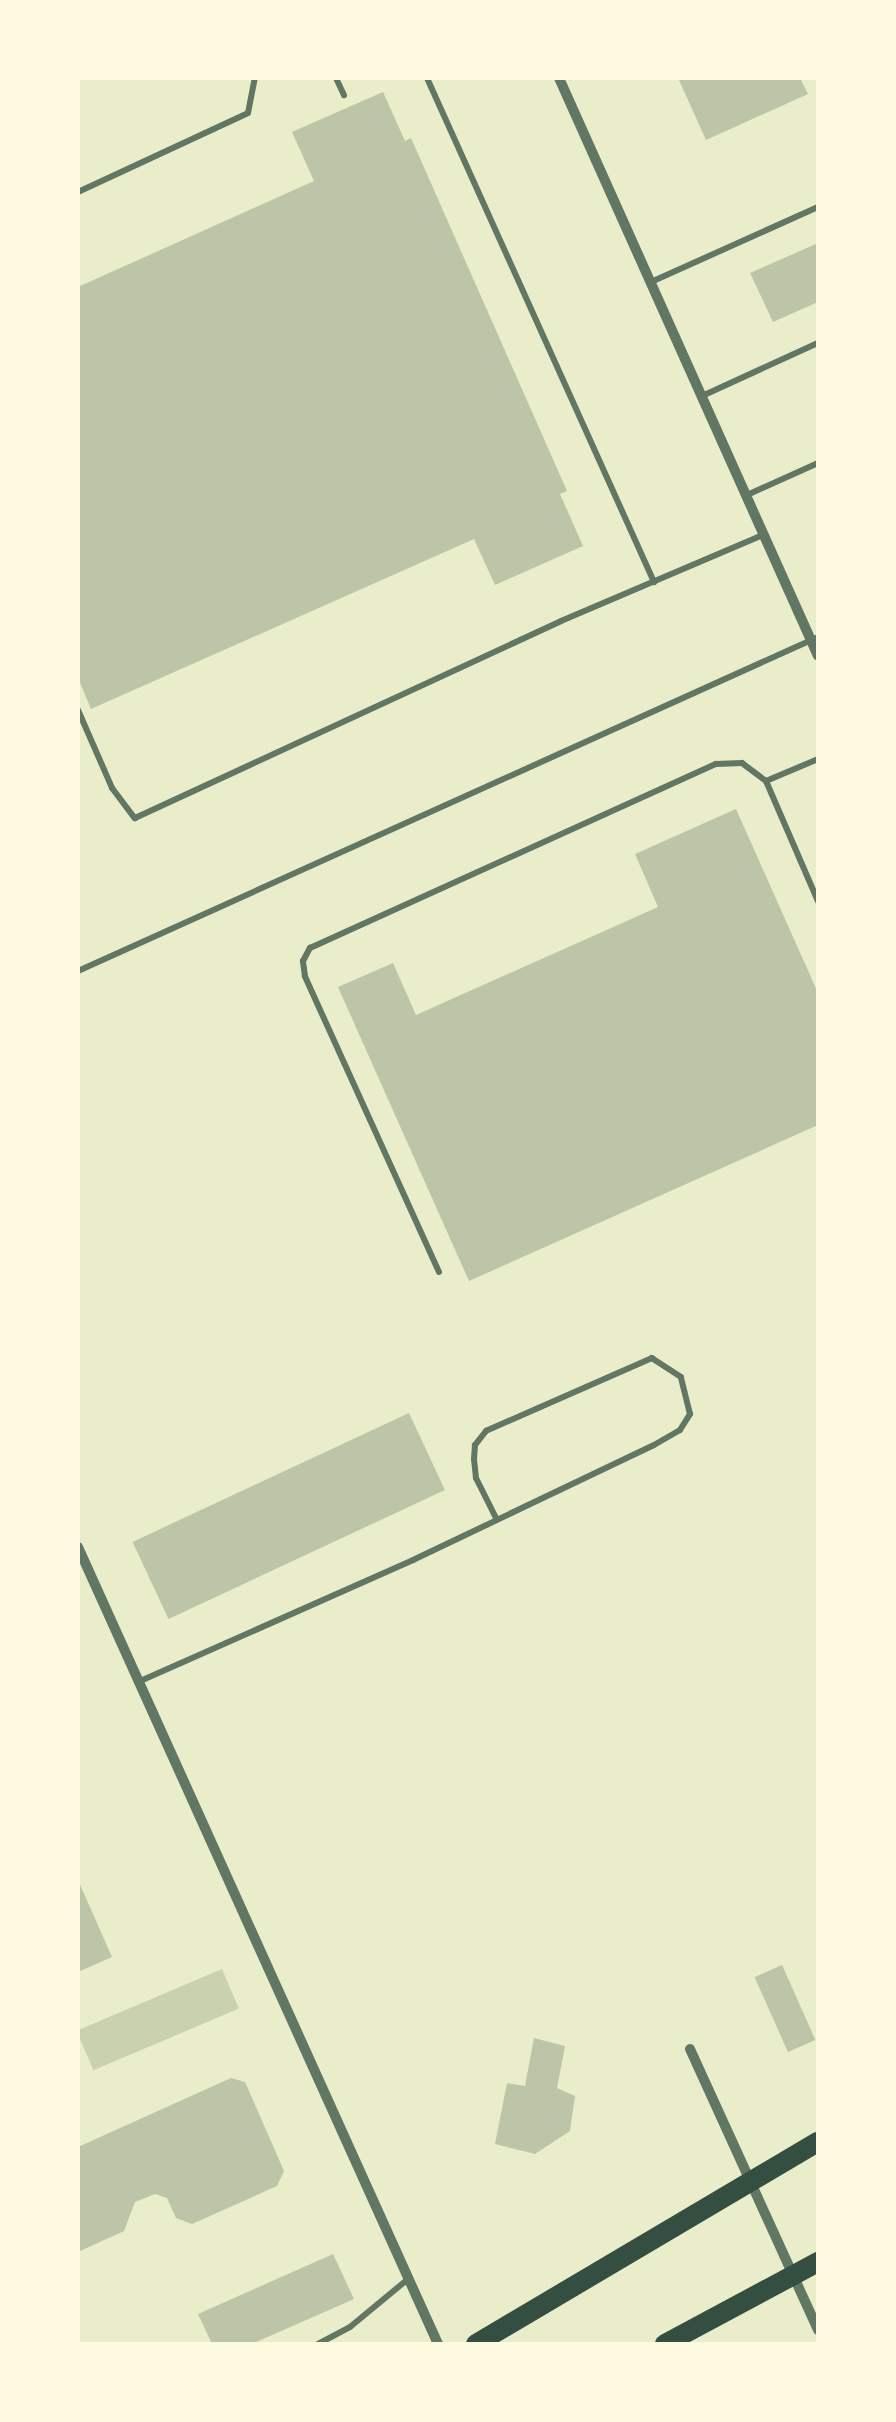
<!DOCTYPE html>
<style>
body{margin:0}
#map{position:relative;width:896px;height:2422px;overflow:hidden;background:#e9edc9;font-family:"Asap Condensed",sans-serif}
div>[style]{position:absolute}
.green>*{inset:0;background:#cad2ad;transform-origin:0 0}
.building>*{inset:0;background:#bcc5a7;transform-origin:0 0}
.service>*{height:6px;margin:-3px;padding:0 3px;transform-origin:3px;border-radius:3px;background:#617663}
.minor>*{height:10px;margin:-5px;padding:0 5px;transform-origin:5px;border-radius:5px;background:#617663}
.primary>*{height:20px;margin:-10px;padding:0 10px;transform-origin:10px;border-radius:10px;background:#344e41}
span{translate:-50% -50%;white-space:nowrap;text-align:center;line-height:1.15;-webkit-text-stroke:8px #fefae0;paint-order:stroke}
.frame{position:absolute;inset:0;border:80px solid #fefae0;pointer-events:none}
</style>
<div id="map">
<div class="green">
<i style="left:222px;top:1969px;width:43px;height:158px;rotate:67deg"></i>
</div>
<div class="building">
<i style="clip-path:polygon(678px 78px,800px 78px,808px 94px,706px 140px)"></i>
<i style="clip-path:polygon(383px 92px,405px 141px,411px 138px,567px 491px,560px 494px,583px 546px,495px 585px,474px 539px,91px 709px,78px 678px,78px 287px,314px 181px,292px 132px)"></i>
<i style="clip-path:polygon(818px 243px,818px 302px,773px 322px,750px 273px)"></i>
<i style="clip-path:polygon(736px 809px,818px 993px,818px 1125px,469px 1281px,338px 987px,393px 963px,416px 1015px,658px 907px,635px 854px)"></i>
<i style="left:409px;top:1413px;width:85px;height:305px;rotate:65deg"></i>
<i style="clip-path:polygon(78px 1880px,112px 1957px,78px 1972px)"></i>
<i style="left:782px;top:1965px;width:82px;height:30px;rotate:66deg"></i>
<i style="clip-path:polygon(534px 2038px,565px 2046px,557px 2088px,575px 2096px,570px 2131px,535px 2154px,495px 2144px,507px 2083px,525px 2086px)"></i>
<i style="clip-path:polygon(231px 2078px,245px 2082px,284px 2171px,277px 2186px,192px 2224px,176px 2218px,167px 2198px,155px 2194px,135px 2202px,124px 2231px,78px 2252px,78px 2147px)"></i>
<i style="clip-path:polygon(333px 2254px,354px 2299px,252px 2344px,212px 2344px,198px 2314px)"></i>
</div>
<div class="service">
<i style="left:336px;top:78px;width:19px;rotate:65deg"></i>
<i style="left:427px;top:78px;width:553px;rotate:65.75deg"></i>
<i style="left:78px;top:192px;width:187px;rotate:-24.9deg"></i>
<i style="left:248px;top:113px;width:36px;rotate:-79deg"></i>
<i style="left:651px;top:282px;width:183px;rotate:-24.2deg"></i>
<i style="left:702px;top:396px;width:128px;rotate:-24.6deg"></i>
<i style="left:747px;top:495px;width:78px;rotate:-24.3deg"></i>
<i style="left:78px;top:710px;width:85px;rotate:66.4deg"></i>
<i style="left:112px;top:788px;width:38px;rotate:53deg"></i>
<i style="left:135px;top:818px;width:469px;rotate:-24.8deg"></i>
<i style="left:561px;top:621px;width:220px;rotate:-23.1deg"></i>
<i style="left:766px;top:781px;width:131px;rotate:66.6deg"></i>
<i style="left:78px;top:971px;width:812px;rotate:-24.29deg"></i>
<i style="left:439px;top:1272px;width:325px;rotate:-114.4deg"></i>
<i style="left:305px;top:976px;width:15px;rotate:-98deg"></i>
<i style="left:303px;top:961px;width:15px;rotate:-62deg"></i>
<i style="left:310px;top:948px;width:446px;rotate:-24.4deg"></i>
<i style="left:716px;top:764px;width:26px;rotate:-2deg"></i>
<i style="left:742px;top:763px;width:30px;rotate:37deg"></i>
<i style="left:766px;top:781px;width:56px;rotate:-22.9deg"></i>
<i style="left:138px;top:1682px;width:301px;rotate:-23.9deg"></i>
<i style="left:413px;top:1560px;width:267px;rotate:-25.5deg"></i>
<i style="left:654px;top:1445px;width:30px;rotate:-30deg"></i>
<i style="left:680px;top:1430px;width:19px;rotate:-58deg"></i>
<i style="left:690px;top:1414px;width:38px;rotate:-104deg"></i>
<i style="left:681px;top:1377px;width:35px;rotate:-147deg"></i>
<i style="left:652px;top:1358px;width:181px;rotate:156.3deg"></i>
<i style="left:486px;top:1431px;width:18px;rotate:128deg"></i>
<i style="left:475px;top:1445px;width:14px;rotate:94deg"></i>
<i style="left:474px;top:1459px;width:19px;rotate:84deg"></i>
<i style="left:476px;top:1478px;width:45px;rotate:63.4deg"></i>
<i style="left:318px;top:2344px;width:36px;rotate:-28deg"></i>
<i style="left:350px;top:2327px;width:75px;rotate:-39.6deg"></i>
</div>
<div class="minor">
<i style="left:559px;top:78px;width:633px;rotate:65.86deg"></i>
<i style="left:78px;top:1547px;width:875px;rotate:65.69deg"></i>
<i style="left:690px;top:2049px;width:309px;rotate:65.5deg"></i>
</div>
<div class="primary">
<i style="left:476px;top:2344px;width:397px;rotate:-30.6deg"></i>
<i style="left:665px;top:2344px;width:174px;rotate:-28.2deg"></i>
</div>
<div class="frame"></div>
</div>
